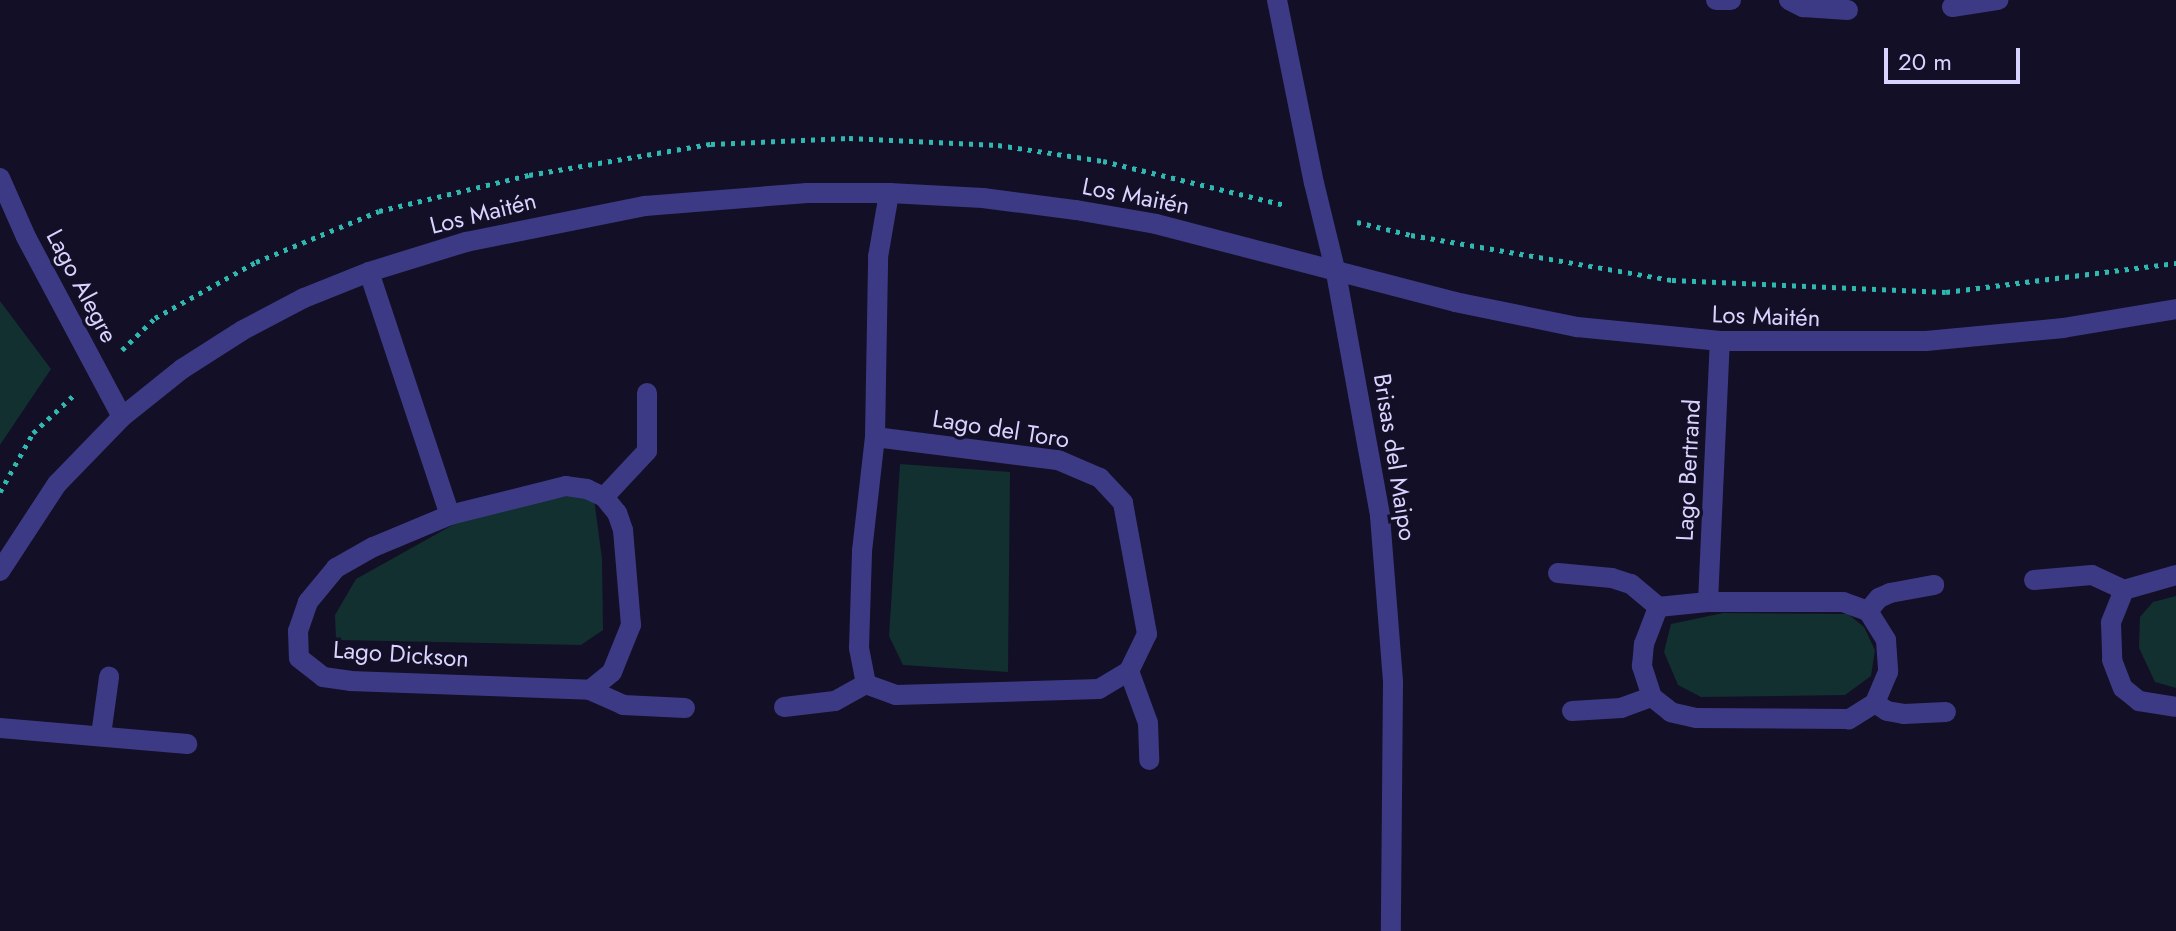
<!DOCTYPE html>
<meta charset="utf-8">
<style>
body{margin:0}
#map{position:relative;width:2176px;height:931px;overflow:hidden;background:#130f26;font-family:Jost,sans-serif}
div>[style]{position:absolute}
.green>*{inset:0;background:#12302f}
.path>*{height:5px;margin-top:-2.5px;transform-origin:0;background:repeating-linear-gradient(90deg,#2fb8b0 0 4px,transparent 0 10px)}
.street>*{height:20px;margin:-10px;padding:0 10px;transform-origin:10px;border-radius:10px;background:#3d3a85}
span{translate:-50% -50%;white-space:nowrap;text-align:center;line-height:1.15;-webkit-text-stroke:7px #130f26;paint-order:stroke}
.street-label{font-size:24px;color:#d9d4ff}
.scale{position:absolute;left:1884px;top:48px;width:136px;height:36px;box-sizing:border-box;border:4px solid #d9d4ff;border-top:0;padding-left:10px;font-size:24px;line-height:28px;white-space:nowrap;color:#d9d4ff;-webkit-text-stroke:6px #130f26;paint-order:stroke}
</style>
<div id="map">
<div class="green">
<i style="clip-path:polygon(0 301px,51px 369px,0 445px)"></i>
<i style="clip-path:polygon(900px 464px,1010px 472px,1008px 672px,903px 665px,889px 636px)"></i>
<i style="clip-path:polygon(593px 491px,602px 559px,603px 630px,581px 645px,336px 640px,335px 615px,356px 579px,467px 517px)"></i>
<i style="clip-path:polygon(2176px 596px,2176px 688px,2155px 682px,2139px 648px,2140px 617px,2153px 602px)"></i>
<i style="clip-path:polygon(1723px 613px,1848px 614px,1864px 627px,1875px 650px,1871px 676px,1845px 695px,1701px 697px,1678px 685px,1664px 652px,1671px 624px)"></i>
</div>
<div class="path">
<i style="left:1357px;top:222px;width:56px;rotate:13.5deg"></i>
<i style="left:1411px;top:235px;width:265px;rotate:9.8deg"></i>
<i style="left:1672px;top:280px;width:274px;rotate:2.5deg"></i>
<i style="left:1946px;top:292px;width:232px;rotate:-7.2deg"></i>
<i style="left:122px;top:350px;width:46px;rotate:-44.1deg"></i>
<i style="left:155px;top:318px;width:115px;rotate:-29deg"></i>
<i style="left:256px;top:262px;width:133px;rotate:-22.5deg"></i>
<i style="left:379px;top:211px;width:154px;rotate:-13.5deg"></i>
<i style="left:529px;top:175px;width:185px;rotate:-9.7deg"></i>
<i style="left:711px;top:144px;width:138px;rotate:-2.5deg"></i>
<i style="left:849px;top:138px;width:149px;rotate:2.7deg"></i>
<i style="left:998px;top:145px;width:106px;rotate:8.7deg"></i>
<i style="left:1103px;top:161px;width:187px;rotate:13.6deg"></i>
<i style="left:0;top:492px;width:68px;rotate:-60.8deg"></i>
<i style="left:33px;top:433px;width:56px;rotate:-42.8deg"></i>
</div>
<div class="street">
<i style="left:1277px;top:0;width:187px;rotate:78.6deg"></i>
<i style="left:1314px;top:183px;width:93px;rotate:76.3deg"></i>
<i style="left:1336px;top:273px;width:247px;rotate:79.7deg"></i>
<i style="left:1380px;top:516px;width:167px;rotate:85.5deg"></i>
<i style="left:1393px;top:682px;width:249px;rotate:90.5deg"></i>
<i style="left:1716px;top:0;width:15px"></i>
<i style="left:1789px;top:0;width:16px;rotate:27deg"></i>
<i style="left:1803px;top:7px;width:45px;rotate:3.8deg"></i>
<i style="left:1952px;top:7px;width:47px;rotate:-8.7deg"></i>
<i style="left:0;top:178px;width:64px;rotate:66.2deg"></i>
<i style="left:26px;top:237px;width:204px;rotate:61.9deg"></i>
<i style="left:369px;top:272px;width:256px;rotate:71.6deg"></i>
<i style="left:450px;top:515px;width:83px;rotate:157.4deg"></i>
<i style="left:373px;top:547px;width:43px;rotate:150.4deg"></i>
<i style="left:336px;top:568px;width:44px;rotate:129.5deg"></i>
<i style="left:308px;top:602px;width:31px;rotate:109deg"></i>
<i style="left:298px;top:631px;width:27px;rotate:88deg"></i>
<i style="left:299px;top:658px;width:31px;rotate:38deg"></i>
<i style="left:323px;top:677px;width:27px;rotate:8deg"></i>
<i style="left:350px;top:681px;width:240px;rotate:2.1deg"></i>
<i style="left:590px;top:690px;width:28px;rotate:-39deg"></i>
<i style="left:612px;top:672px;width:51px;rotate:-68deg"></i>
<i style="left:631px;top:625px;width:95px;rotate:-94.8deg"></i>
<i style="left:623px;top:530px;width:18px;rotate:-109deg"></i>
<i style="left:617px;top:513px;width:21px;rotate:-129deg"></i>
<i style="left:604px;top:497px;width:19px;rotate:-155deg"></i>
<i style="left:587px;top:489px;width:21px;rotate:-172deg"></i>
<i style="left:566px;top:486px;width:120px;rotate:166deg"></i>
<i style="left:875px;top:437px;width:184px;rotate:7.2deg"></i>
<i style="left:1058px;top:460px;width:46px;rotate:23.2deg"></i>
<i style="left:1100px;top:478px;width:34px;rotate:47deg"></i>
<i style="left:1123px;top:503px;width:133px;rotate:79.6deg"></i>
<i style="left:1147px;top:634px;width:41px;rotate:115.9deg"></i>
<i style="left:1129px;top:671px;width:35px;rotate:149deg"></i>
<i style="left:1099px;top:689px;width:203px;rotate:178.3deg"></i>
<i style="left:896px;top:695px;width:32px;rotate:-160deg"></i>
<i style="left:866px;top:684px;width:37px;rotate:-101deg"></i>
<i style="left:859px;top:648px;width:97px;rotate:-88.2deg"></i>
<i style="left:862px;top:551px;width:115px;rotate:-83.5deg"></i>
<i style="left:875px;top:437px;width:180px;rotate:-89deg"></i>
<i style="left:878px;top:257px;width:65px;rotate:-80.2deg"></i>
<i style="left:604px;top:497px;width:63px;rotate:-46.9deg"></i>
<i style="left:647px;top:451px;width:58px;rotate:-90deg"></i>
<i style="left:0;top:571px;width:104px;rotate:-56.8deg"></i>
<i style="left:57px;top:484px;width:93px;rotate:-45.9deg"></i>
<i style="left:122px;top:417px;width:77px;rotate:-38.7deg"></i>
<i style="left:182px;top:369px;width:72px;rotate:-32.6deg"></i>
<i style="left:243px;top:330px;width:69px;rotate:-27.7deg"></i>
<i style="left:304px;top:298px;width:70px;rotate:-21.8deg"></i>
<i style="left:369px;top:272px;width:102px;rotate:-17.2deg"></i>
<i style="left:466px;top:242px;width:183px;rotate:-11.4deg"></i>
<i style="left:645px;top:206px;width:163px;rotate:-4.6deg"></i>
<i style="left:807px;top:193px;width:82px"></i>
<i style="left:889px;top:193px;width:94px;rotate:3deg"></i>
<i style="left:983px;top:198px;width:94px;rotate:7.4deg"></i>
<i style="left:1076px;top:210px;width:81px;rotate:9.9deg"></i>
<i style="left:1156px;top:224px;width:309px;rotate:14.6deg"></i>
<i style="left:1455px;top:302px;width:125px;rotate:11.6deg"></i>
<i style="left:1577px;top:327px;width:144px;rotate:5.6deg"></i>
<i style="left:1720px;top:341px;width:206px"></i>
<i style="left:1926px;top:341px;width:138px;rotate:-5.4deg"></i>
<i style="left:2063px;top:328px;width:115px;rotate:-9.5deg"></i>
<i style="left:1558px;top:573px;width:54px;rotate:5.3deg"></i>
<i style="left:1612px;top:578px;width:20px;rotate:18deg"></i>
<i style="left:1631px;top:584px;width:35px;rotate:40deg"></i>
<i style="left:2176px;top:575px;width:54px;rotate:163.9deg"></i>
<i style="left:2124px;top:590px;width:35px;rotate:112deg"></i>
<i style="left:2111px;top:623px;width:37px;rotate:88deg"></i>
<i style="left:2112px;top:660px;width:30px;rotate:69deg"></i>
<i style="left:2123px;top:688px;width:21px;rotate:39deg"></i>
<i style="left:2139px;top:701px;width:37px;rotate:9deg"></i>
<i style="left:2034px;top:580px;width:58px;rotate:-4.9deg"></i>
<i style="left:2092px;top:575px;width:35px;rotate:25deg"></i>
<i style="left:1708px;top:602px;width:135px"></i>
<i style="left:1843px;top:602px;width:27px;rotate:20deg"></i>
<i style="left:1868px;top:611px;width:34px;rotate:58deg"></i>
<i style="left:1886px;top:640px;width:32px;rotate:86deg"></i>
<i style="left:1888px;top:672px;width:34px;rotate:113deg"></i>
<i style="left:1875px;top:703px;width:31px;rotate:148deg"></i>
<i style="left:1849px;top:719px;width:153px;rotate:-179.6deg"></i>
<i style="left:1696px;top:718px;width:26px;rotate:-167deg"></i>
<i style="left:1671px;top:712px;width:24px;rotate:-142deg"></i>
<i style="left:1652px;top:697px;width:33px;rotate:-108deg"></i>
<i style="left:1642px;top:666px;width:22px;rotate:-85deg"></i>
<i style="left:1644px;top:644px;width:40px;rotate:-69deg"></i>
<i style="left:1658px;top:607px;width:50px;rotate:-5.7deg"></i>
<i style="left:1708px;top:602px;width:261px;rotate:-87.4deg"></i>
<i style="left:1868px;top:611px;width:17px;rotate:-50deg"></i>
<i style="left:1879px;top:598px;width:12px;rotate:-24deg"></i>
<i style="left:1890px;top:593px;width:45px;rotate:-10.3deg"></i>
<i style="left:1129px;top:671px;width:55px;rotate:69.9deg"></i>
<i style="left:1148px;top:723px;width:37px;rotate:88deg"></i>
<i style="left:590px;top:690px;width:36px;rotate:24deg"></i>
<i style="left:623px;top:705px;width:62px;rotate:2.8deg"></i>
<i style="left:1875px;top:703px;width:14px;rotate:34deg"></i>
<i style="left:1887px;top:711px;width:17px;rotate:10deg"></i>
<i style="left:1904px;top:714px;width:42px;rotate:-2.7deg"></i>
<i style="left:784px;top:707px;width:51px;rotate:-6.7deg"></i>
<i style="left:835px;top:701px;width:35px;rotate:-29deg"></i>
<i style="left:1572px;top:711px;width:49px;rotate:-3.5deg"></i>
<i style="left:1621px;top:708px;width:33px;rotate:-20deg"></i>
<i style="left:0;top:728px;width:188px;rotate:4.9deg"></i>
<i style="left:101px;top:735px;width:59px;rotate:-82.1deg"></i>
</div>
<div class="street-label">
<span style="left:1136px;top:196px;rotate:11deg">Los Maitén</span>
<span style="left:483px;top:213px;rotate:-14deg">Los Maitén</span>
<span style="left:82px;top:286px;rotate:62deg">Lago Alegre</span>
<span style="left:1766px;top:316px;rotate:2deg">Los Maitén</span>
<span style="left:1001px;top:429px;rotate:9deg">Lago del Toro</span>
<span style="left:1395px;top:457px;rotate:81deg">Brisas del Maipo</span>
<span style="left:1688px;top:470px;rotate:-87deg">Lago Bertrand</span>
<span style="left:401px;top:654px;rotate:4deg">Lago Dickson</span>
</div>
<div class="scale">20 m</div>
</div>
